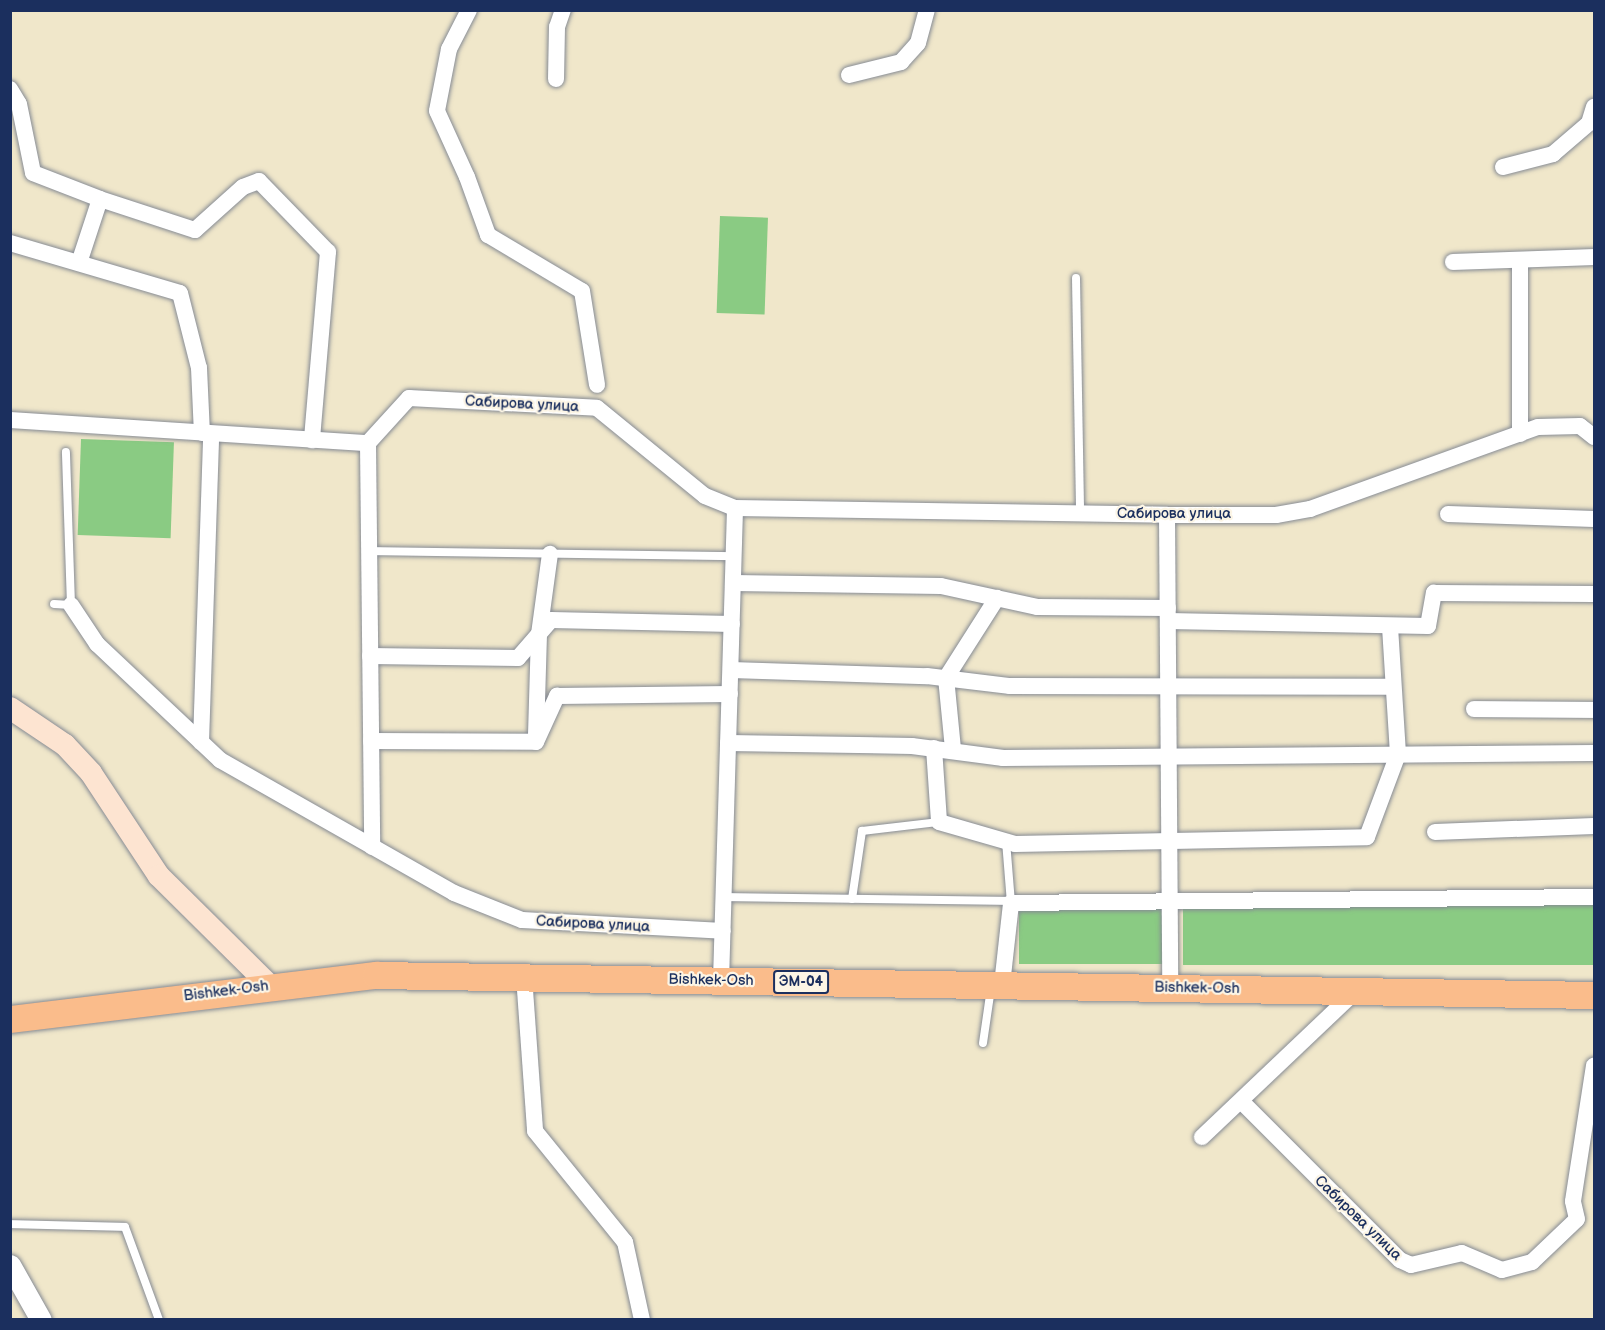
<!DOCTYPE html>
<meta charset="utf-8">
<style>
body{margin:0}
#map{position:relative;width:1605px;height:1330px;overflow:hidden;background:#f0e7ca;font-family:"Balsamiq Sans",sans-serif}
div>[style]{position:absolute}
.green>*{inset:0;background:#8acb83;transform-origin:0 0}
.roads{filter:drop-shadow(0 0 2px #868b94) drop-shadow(0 0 2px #868b94)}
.service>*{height:8px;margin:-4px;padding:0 4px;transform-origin:4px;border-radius:4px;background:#fff}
.minor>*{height:16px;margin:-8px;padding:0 8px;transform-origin:8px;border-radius:8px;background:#fff}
.tertiary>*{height:21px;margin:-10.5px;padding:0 10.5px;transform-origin:10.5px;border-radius:10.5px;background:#fff}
.secondary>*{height:22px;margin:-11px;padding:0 11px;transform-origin:11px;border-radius:11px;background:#fde4d1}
.trunk>*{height:27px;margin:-13.5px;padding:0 13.5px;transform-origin:13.5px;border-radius:13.5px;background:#fabc8b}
span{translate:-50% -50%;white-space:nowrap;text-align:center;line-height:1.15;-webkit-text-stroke:4.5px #fcf5e5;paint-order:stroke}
.shield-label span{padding:2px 4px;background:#fcf5e5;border:2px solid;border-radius:4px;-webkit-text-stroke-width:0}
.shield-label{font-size:14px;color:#1b2f5e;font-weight:700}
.street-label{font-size:15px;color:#1b2f5e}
.frame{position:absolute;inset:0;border:12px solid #1b2f5e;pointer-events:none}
</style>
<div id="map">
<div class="green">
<i style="left:720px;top:216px;width:48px;height:97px;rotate:2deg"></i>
<i style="left:81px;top:439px;width:93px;height:96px;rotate:2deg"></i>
<i style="left:1594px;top:904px;width:61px;height:411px;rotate:90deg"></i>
<i style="left:1019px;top:909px;width:144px;height:55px"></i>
</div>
<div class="roads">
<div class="service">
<i style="left:1076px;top:278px;width:235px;rotate:89deg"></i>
<i style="left:369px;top:551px;width:365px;rotate:0.8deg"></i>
<i style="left:54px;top:604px;width:17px;rotate:3deg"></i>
<i style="left:71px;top:605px;width:153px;rotate:-91.9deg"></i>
<i style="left:1006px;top:841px;width:62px;rotate:85.4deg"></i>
<i style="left:724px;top:897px;width:287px;rotate:0.8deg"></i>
<i style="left:852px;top:899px;width:69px;rotate:-81.6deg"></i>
<i style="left:862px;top:831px;width:78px;rotate:-6.7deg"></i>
<i style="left:983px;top:1043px;width:56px;rotate:-81.7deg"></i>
<i style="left:10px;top:1224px;width:115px;rotate:1.5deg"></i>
<i style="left:125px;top:1227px;width:99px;rotate:69.9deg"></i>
</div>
<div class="minor">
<i style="left:469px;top:10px;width:44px;rotate:117.1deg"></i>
<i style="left:449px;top:49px;width:63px;rotate:101deg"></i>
<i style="left:437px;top:111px;width:72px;rotate:65.6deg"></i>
<i style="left:467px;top:177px;width:62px;rotate:70.1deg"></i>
<i style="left:488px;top:235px;width:109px;rotate:30.8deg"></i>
<i style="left:582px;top:291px;width:95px;rotate:80.9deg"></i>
<i style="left:849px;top:75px;width:54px;rotate:-14deg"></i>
<i style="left:901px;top:62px;width:25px;rotate:-48deg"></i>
<i style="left:918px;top:43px;width:34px;rotate:-75deg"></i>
<i style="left:556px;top:79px;width:52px;rotate:-88.9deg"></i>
<i style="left:557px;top:27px;width:18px;rotate:-71deg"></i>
<i style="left:10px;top:89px;width:17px;rotate:59deg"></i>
<i style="left:19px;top:104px;width:70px;rotate:78.5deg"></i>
<i style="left:33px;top:173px;width:72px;rotate:21.2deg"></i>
<i style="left:1503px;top:167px;width:52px;rotate:-14.6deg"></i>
<i style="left:1553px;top:154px;width:48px;rotate:-40.7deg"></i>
<i style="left:1589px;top:123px;width:17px;rotate:-73deg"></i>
<i style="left:10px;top:243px;width:177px;rotate:16.4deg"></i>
<i style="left:180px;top:293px;width:77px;rotate:75.8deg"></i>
<i style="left:199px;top:368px;width:65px;rotate:87.4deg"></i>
<i style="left:1520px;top:260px;width:174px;rotate:90deg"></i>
<i style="left:1453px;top:262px;width:141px;rotate:-2deg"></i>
<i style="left:79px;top:263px;width:67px;rotate:-71.8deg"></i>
<i style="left:100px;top:199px;width:100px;rotate:18.1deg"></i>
<i style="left:195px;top:230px;width:64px;rotate:-41.9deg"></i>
<i style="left:243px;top:187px;width:17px;rotate:-21deg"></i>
<i style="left:259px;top:181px;width:99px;rotate:45.8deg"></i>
<i style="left:328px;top:252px;width:189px;rotate:94.9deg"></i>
<i style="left:10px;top:420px;width:359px;rotate:3.7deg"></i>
<i style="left:368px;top:443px;width:61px;rotate:-47.7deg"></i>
<i style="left:409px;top:398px;width:188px;rotate:3deg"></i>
<i style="left:597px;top:408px;width:139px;rotate:39.2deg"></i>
<i style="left:705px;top:496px;width:32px;rotate:22deg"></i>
<i style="left:735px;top:508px;width:432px;rotate:0.9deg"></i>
<i style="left:1167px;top:515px;width:109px"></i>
<i style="left:1276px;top:515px;width:35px;rotate:-10deg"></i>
<i style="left:1310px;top:509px;width:242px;rotate:-19.8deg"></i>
<i style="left:1538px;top:427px;width:42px;rotate:-1.4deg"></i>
<i style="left:1580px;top:426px;width:18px;rotate:38deg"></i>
<i style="left:368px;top:443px;width:404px;rotate:89.4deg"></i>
<i style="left:1448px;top:514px;width:146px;rotate:2deg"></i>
<i style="left:1167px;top:515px;width:473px;rotate:89.6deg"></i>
<i style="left:733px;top:583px;width:208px;rotate:0.8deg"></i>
<i style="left:941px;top:586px;width:98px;rotate:12.3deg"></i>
<i style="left:1037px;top:607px;width:131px;rotate:0.4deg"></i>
<i style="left:71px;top:605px;width:47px;rotate:56.3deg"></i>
<i style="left:97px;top:644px;width:169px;rotate:43.3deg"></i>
<i style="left:220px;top:760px;width:269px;rotate:29.6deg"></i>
<i style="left:454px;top:893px;width:73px;rotate:21.7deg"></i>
<i style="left:522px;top:920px;width:201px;rotate:3.1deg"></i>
<i style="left:1168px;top:621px;width:260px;rotate:1.1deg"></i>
<i style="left:1428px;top:626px;width:34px;rotate:-80deg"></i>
<i style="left:1434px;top:593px;width:160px;rotate:0.4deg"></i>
<i style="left:370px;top:656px;width:148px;rotate:0.8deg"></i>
<i style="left:518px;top:658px;width:50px;rotate:-49deg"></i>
<i style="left:551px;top:620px;width:181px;rotate:1.3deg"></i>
<i style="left:731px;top:670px;width:196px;rotate:1.8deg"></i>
<i style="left:927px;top:676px;width:84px;rotate:6.9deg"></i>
<i style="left:1010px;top:686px;width:382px;rotate:0.1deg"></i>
<i style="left:1474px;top:709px;width:120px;rotate:0.5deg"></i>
<i style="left:536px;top:735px;width:101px;rotate:-88.3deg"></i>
<i style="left:539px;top:634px;width:81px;rotate:-82.2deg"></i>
<i style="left:371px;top:741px;width:165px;rotate:0.3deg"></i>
<i style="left:536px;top:742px;width:51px;rotate:-65.5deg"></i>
<i style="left:557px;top:696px;width:173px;rotate:-0.7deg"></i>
<i style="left:201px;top:742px;width:308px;rotate:-88.1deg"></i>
<i style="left:728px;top:743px;width:184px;rotate:0.9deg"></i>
<i style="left:912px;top:746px;width:92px;rotate:7.5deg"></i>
<i style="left:1003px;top:758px;width:591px;rotate:-0.48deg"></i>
<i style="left:934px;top:748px;width:74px;rotate:86.1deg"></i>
<i style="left:939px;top:822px;width:79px;rotate:16.1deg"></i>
<i style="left:1015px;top:844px;width:352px;rotate:-1.1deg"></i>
<i style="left:1367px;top:837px;width:89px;rotate:-69.5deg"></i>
<i style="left:1398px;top:754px;width:128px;rotate:-93.6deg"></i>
<i style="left:953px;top:749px;width:71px;rotate:-95.6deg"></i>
<i style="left:946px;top:678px;width:95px;rotate:-57.5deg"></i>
<i style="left:1435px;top:832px;width:159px;rotate:-2.2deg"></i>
<i style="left:524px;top:976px;width:155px;rotate:85.9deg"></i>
<i style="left:535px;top:1131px;width:143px;rotate:51deg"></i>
<i style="left:625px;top:1242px;width:80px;rotate:77.7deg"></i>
<i style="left:721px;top:981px;width:473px;rotate:-88.3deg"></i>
<i style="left:1002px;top:985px;width:82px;rotate:-83.7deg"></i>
<i style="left:1011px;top:903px;width:583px;rotate:-0.59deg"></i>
<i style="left:1241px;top:1101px;width:225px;rotate:45deg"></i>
<i style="left:1400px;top:1260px;width:12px;rotate:24deg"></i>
<i style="left:1411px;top:1265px;width:52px;rotate:-13.2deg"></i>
<i style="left:1462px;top:1253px;width:43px;rotate:23deg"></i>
<i style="left:1502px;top:1270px;width:31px;rotate:-15deg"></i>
<i style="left:1532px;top:1262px;width:62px;rotate:-43.7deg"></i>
<i style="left:1577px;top:1219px;width:18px;rotate:-103deg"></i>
<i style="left:1573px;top:1201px;width:137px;rotate:-81.2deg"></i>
<i style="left:1202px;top:1137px;width:212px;rotate:-43.5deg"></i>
</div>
<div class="tertiary">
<i style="left:10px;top:1265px;width:63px;rotate:60.6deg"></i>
</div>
<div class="secondary">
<i style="left:10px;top:708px;width:66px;rotate:33.9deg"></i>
<i style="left:65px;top:745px;width:38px;rotate:47deg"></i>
<i style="left:91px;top:773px;width:123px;rotate:56.6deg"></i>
<i style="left:159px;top:876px;width:156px;rotate:44.7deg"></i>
</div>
<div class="trunk">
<i style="left:10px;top:1019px;width:369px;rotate:-6.9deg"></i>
<i style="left:376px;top:975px;width:1218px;rotate:0.94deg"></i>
</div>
</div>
<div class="shield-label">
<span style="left:801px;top:982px">ЭМ-04</span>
</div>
<div class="street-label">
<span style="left:522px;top:404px;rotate:3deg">Сабирова улица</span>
<span style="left:1174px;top:514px">Сабирова улица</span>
<span style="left:593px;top:924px;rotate:3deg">Сабирова улица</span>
<span style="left:711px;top:980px;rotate:1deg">Bishkek-Osh</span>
<span style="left:1197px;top:988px;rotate:1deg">Bishkek-Osh</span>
<span style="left:226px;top:991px;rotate:-7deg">Bishkek-Osh</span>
<span style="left:1358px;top:1218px;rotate:44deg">Сабирова улица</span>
</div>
<div class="frame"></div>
</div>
